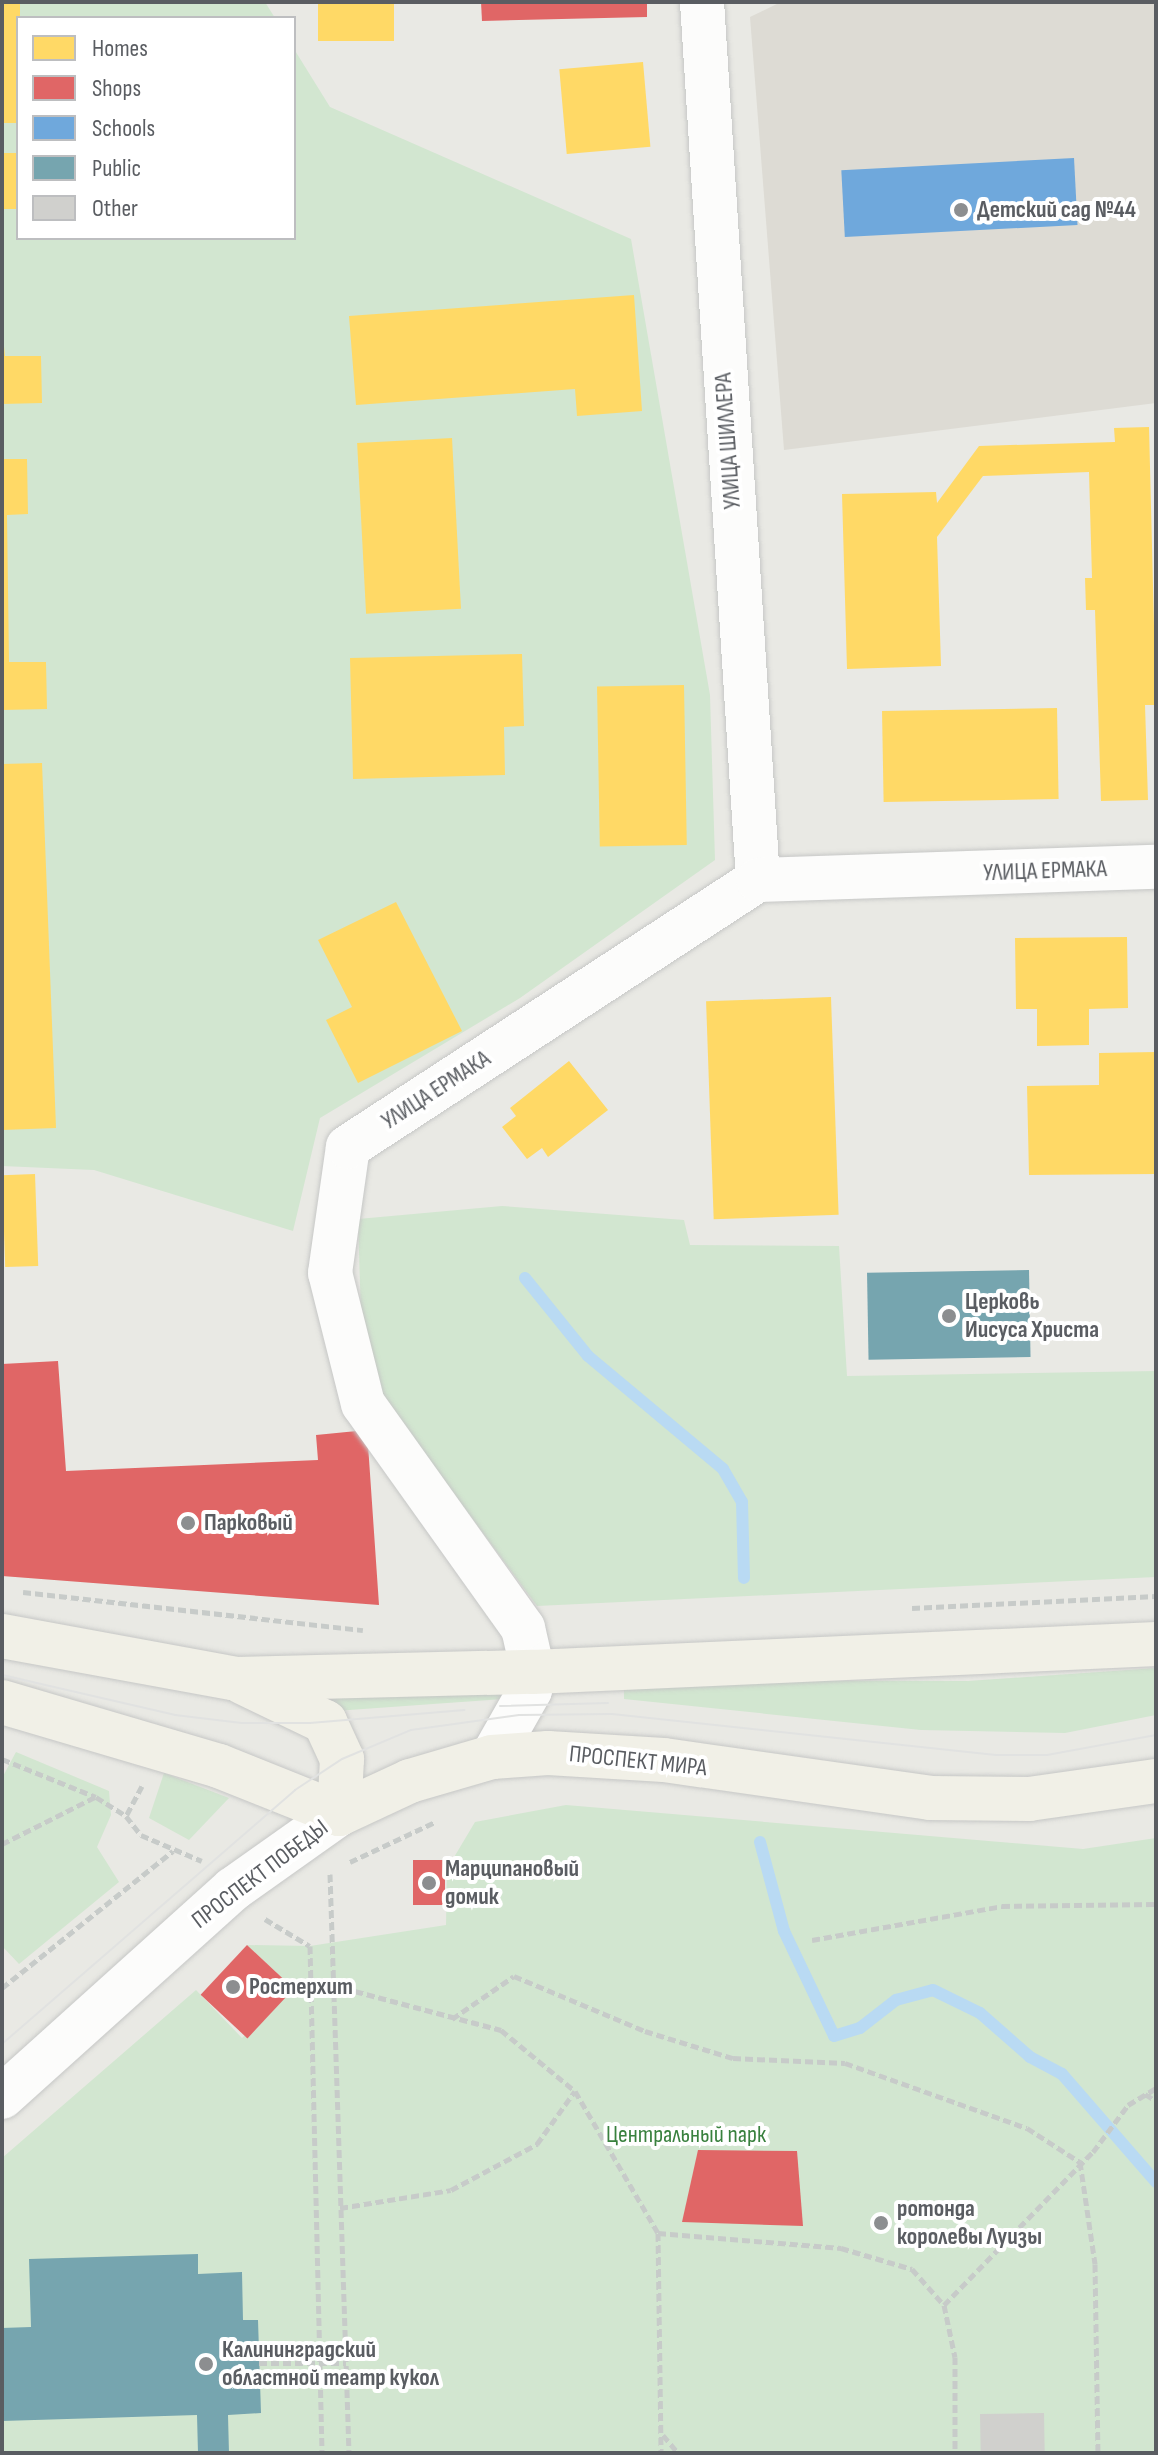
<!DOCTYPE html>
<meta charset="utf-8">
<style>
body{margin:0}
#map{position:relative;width:1158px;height:2455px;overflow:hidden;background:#e9e9e4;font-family:"Sofia Sans Condensed",sans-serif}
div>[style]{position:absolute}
.education>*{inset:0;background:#dddbd4}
.green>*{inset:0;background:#d2e6d0}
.homes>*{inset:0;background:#ffd966;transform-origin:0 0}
.shops>*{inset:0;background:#e06666;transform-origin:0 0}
.schools>*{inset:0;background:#6fa8dc;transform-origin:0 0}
.public>*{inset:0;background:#76a5af;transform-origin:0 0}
.stream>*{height:12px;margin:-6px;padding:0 6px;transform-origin:6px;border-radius:6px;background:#b9daf3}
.building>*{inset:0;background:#d0d0cd;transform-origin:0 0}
.path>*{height:5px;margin-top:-2.5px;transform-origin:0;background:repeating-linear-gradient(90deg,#c7cbc9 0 8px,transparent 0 12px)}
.roads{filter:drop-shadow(0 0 2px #c6c7c6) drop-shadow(0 0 2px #c6c7c6)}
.street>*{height:44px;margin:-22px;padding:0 22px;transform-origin:22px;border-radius:22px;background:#fcfcfb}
.secondary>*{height:44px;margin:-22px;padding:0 22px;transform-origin:22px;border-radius:22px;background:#fcfcfb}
.primary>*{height:44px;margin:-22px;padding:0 22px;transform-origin:22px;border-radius:22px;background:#f1f0e7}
.tram>*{height:2px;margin:-1px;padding:0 1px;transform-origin:1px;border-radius:1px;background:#e1e2e1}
.dots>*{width:22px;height:22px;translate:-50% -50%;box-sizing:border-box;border:4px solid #fff;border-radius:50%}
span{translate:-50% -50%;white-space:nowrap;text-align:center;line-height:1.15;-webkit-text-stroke:8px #fff;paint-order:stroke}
.poi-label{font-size:24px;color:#5a5d62;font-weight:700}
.left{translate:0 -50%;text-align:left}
.street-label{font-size:24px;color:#5a5d62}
.park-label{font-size:24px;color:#39813e}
.frame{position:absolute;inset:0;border:4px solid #5a5d62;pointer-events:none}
.legend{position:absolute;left:16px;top:16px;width:280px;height:224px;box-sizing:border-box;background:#fff;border:2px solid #bdbec0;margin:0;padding:10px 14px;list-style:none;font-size:24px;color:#5a5d62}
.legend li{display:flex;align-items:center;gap:16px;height:40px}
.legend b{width:40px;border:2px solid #bdbec0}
</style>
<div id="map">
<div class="education">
<i style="clip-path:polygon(781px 2px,1156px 2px,1156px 403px,784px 450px,750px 17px)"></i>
</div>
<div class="green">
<i style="clip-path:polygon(2px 2px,265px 2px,275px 18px,18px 18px,18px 238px,294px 238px,294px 49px,330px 107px,631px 239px,710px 695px,715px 860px,520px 998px,320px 1118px,293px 1231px,94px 1170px,2px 1166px)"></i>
<i style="clip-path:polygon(502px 1206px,684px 1220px,690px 1245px,839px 1246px,847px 1376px,1156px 1371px,1156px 1577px,537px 1606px,370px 1380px,361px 1316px,358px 1219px)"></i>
<i style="clip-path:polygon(1156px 1668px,1156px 1715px,1065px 1733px,921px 1730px,624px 1699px,624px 1680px,968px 1681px)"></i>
<i style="clip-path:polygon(518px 1684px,518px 1698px,321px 1712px,304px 1695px)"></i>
<i style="clip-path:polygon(16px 1752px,109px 1791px,111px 1815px,97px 1847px,119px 1882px,19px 1964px,2px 1946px,2px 1778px)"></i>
<i style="clip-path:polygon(164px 1773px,229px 1798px,189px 1840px,149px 1818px)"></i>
<i style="clip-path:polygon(566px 1805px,1083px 1849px,1156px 1838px,1156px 2453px,2px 2453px,2px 2158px,196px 1990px,242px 2038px,294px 1989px,247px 1945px,310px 1946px,446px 1925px,447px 1869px,475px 1822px)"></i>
</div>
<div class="homes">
<i style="left:2px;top:2px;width:18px;height:121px"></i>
<i style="left:318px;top:2px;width:76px;height:39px"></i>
<i style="left:643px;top:62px;width:85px;height:84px;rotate:85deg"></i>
<i style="left:2px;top:153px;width:16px;height:56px"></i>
<i style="clip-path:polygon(634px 295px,642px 411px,577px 416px,575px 389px,356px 405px,349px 316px)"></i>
<i style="clip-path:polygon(2px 328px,5px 356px,41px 356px,42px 403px,2px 404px)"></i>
<i style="clip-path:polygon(1149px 427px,1156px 705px,1145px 705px,1148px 800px,1101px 801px,1095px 610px,1086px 610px,1085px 578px,1092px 578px,1089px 472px,983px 476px,937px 537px,941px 666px,847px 669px,842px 494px,936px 492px,937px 503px,979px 446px,1115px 442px,1114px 428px)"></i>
<i style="left:452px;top:438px;width:171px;height:95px;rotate:87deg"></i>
<i style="clip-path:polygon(2px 459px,27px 459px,28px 514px,7px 515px,9px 662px,46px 662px,47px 709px,2px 710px)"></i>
<i style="clip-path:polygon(522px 654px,524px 726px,504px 727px,505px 775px,353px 779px,350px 658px)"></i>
<i style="left:684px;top:685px;width:160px;height:87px;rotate:89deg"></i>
<i style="left:1057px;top:708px;width:91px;height:175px;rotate:89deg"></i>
<i style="clip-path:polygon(42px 763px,56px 1128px,2px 1130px,2px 764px)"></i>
<i style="clip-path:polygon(396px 902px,462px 1031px,358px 1083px,326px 1020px,352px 1007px,318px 940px)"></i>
<i style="clip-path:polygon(1127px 937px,1128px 1008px,1089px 1009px,1089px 1045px,1037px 1046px,1037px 1009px,1016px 1009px,1015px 938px)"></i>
<i style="left:831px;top:997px;width:218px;height:125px;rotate:88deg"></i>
<i style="clip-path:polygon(1156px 1052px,1156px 1174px,1029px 1175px,1027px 1086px,1099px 1085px,1099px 1053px)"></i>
<i style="clip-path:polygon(569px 1061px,608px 1110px,548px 1157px,542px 1148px,527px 1159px,502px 1127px,516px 1116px,510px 1108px)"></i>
<i style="left:35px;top:1174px;width:92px;height:33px;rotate:88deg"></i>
</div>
<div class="shops">
<i style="clip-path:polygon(481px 2px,647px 2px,647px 17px,482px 21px)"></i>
<i style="clip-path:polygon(58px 1361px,66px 1471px,318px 1460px,316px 1435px,367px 1430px,379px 1605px,2px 1576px,2px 1364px)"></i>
<i style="left:413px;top:1860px;width:32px;height:45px"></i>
<i style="left:247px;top:1945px;width:64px;height:68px;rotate:43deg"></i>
<i style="clip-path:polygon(698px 2150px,797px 2151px,803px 2226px,682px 2222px)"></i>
</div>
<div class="schools">
<i style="left:1074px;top:158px;width:67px;height:233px;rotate:87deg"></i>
</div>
<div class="public">
<i style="left:1029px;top:1270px;width:87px;height:162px;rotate:89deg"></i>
<i style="clip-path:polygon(198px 2254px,198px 2274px,242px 2272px,243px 2320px,258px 2320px,261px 2413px,228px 2415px,229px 2453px,198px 2453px,197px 2415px,2px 2421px,2px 2328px,31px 2327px,29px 2259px)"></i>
</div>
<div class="stream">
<i style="left:525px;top:1278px;width:100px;rotate:51.1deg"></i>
<i style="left:588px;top:1356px;width:176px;rotate:39.9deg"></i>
<i style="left:723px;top:1469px;width:38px;rotate:60deg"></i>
<i style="left:742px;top:1502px;width:76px;rotate:88.5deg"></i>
<i style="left:760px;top:1842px;width:92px;rotate:74.9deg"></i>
<i style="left:784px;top:1931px;width:116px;rotate:64.5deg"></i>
<i style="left:834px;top:2036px;width:27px;rotate:-17deg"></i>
<i style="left:860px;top:2028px;width:46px;rotate:-37.9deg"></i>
<i style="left:896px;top:2000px;width:38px;rotate:-15deg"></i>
<i style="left:933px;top:1990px;width:52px;rotate:26.1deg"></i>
<i style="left:980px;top:2013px;width:67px;rotate:41.3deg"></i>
<i style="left:1030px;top:2057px;width:36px;rotate:28deg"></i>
<i style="left:1062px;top:2074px;width:143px;rotate:49deg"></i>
</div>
<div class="building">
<i style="left:1044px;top:2413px;width:40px;height:64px;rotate:89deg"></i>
</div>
<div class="path">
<i style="left:23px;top:1592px;width:342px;rotate:6.4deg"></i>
<i style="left:912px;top:1608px;width:244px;rotate:-2.8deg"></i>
<i style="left:2px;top:1759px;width:101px;rotate:22deg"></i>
<i style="left:96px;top:1797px;width:36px;rotate:32deg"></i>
<i style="left:142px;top:1786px;width:34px;rotate:118deg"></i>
<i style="left:126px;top:1816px;width:24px;rotate:52deg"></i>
<i style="left:141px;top:1835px;width:66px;rotate:23.1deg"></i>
<i style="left:2px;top:1844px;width:104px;rotate:-26.8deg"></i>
<i style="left:350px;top:1862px;width:94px;rotate:-25.2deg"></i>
<i style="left:330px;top:1874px;width:579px;rotate:88.12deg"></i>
<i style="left:265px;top:1919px;width:52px;rotate:31deg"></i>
<i style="left:310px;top:1946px;width:507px;rotate:88.64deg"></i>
<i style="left:812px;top:1940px;width:193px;rotate:-10.1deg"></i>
<i style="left:1002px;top:1906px;width:154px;rotate:-0.7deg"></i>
<i style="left:332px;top:1985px;width:175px;rotate:14.9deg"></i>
<i style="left:501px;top:2030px;width:96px;rotate:39.5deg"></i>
<i style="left:575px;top:2091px;width:164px;rotate:59.7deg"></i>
<i style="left:658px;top:2233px;width:220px;rotate:89.2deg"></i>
<i style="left:2px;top:1988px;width:219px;rotate:-38.7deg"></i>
<i style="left:452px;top:2019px;width:75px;rotate:-34.7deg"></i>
<i style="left:514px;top:1976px;width:142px;rotate:22.8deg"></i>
<i style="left:645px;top:2031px;width:92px;rotate:17.1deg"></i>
<i style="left:733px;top:2058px;width:112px;rotate:2.6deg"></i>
<i style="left:845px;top:2063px;width:193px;rotate:19.7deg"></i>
<i style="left:1027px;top:2128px;width:63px;rotate:32.7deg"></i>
<i style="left:1080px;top:2162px;width:103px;rotate:81.6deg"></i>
<i style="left:1095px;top:2264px;width:189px;rotate:89.1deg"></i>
<i style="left:1145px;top:2094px;width:13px;rotate:32deg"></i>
<i style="left:340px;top:2208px;width:112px;rotate:-9.2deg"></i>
<i style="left:451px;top:2190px;width:98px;rotate:-28.1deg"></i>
<i style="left:537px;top:2144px;width:65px;rotate:-54.4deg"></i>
<i style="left:658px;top:2233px;width:184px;rotate:4.7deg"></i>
<i style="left:841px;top:2248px;width:74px;rotate:16.5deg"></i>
<i style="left:912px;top:2269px;width:48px;rotate:48.4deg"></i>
<i style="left:944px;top:2305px;width:53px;rotate:78.1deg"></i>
<i style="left:955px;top:2357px;width:96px;rotate:90deg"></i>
<i style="left:944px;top:2305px;width:214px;rotate:-45.8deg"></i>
<i style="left:1093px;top:2152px;width:59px;rotate:-53.3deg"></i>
<i style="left:1128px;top:2105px;width:33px;rotate:-31deg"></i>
<i style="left:259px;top:2363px;width:87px"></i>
<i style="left:663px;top:2435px;width:23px;rotate:50deg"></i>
</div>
<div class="roads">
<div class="street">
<i style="left:702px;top:2px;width:880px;rotate:86.35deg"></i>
<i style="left:492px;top:1757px;width:77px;rotate:-60.4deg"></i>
<i style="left:530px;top:1690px;width:18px;rotate:-81deg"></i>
<i style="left:533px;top:1672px;width:45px;rotate:-102.8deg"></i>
<i style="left:523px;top:1628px;width:275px;rotate:-125.5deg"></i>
<i style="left:363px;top:1404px;width:135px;rotate:-104.1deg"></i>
<i style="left:330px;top:1273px;width:127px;rotate:-81.9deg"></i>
<i style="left:348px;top:1147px;width:489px;rotate:-33.1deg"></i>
<i style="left:758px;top:880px;width:398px;rotate:-1.9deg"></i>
</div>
<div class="secondary">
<i style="left:2px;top:2097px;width:311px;rotate:-42deg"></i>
<i style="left:233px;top:1889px;width:130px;rotate:-35.3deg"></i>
</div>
<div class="primary">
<i style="left:2px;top:1636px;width:238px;rotate:10.4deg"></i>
<i style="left:236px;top:1679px;width:297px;rotate:-1.4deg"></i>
<i style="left:533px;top:1672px;width:624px;rotate:-2.57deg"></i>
<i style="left:244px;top:1683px;width:90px;rotate:25.7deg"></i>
<i style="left:325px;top:1722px;width:41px;rotate:65.3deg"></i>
<i style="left:342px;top:1759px;width:55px;rotate:93.1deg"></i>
<i style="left:2px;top:1702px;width:226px;rotate:16.4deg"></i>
<i style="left:219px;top:1766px;width:129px;rotate:21.8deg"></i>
<i style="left:339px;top:1814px;width:78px;rotate:-24.9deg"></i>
<i style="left:410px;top:1781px;width:85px;rotate:-16.3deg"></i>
<i style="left:492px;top:1757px;width:56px;rotate:-4.1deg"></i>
<i style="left:548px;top:1753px;width:116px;rotate:3.5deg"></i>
<i style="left:664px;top:1760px;width:269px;rotate:8.1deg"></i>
<i style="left:930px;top:1798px;width:99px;rotate:0.6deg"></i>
<i style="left:1029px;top:1799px;width:128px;rotate:-8.1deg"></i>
</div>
</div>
<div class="tram">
<i style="left:2px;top:1675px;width:178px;rotate:13deg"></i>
<i style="left:175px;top:1715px;width:67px;rotate:6.8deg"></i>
<i style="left:242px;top:1723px;width:68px"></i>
<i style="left:310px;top:1723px;width:155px;rotate:-4.8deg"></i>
<i style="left:500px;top:1706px;width:108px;rotate:-1.6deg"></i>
<i style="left:2px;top:2044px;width:388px;rotate:-40.9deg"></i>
<i style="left:295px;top:1790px;width:56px;rotate:-33.4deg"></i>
<i style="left:342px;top:1759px;width:75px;rotate:-22.8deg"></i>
<i style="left:411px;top:1730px;width:109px;rotate:-7.9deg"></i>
<i style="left:519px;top:1715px;width:93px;rotate:-0.6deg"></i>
<i style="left:612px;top:1714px;width:386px;rotate:6.1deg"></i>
<i style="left:996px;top:1755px;width:51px"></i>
<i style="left:1047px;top:1755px;width:111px;rotate:-10.4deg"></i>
</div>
<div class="dots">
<i style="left:961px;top:210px;background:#8c8e90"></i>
<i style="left:949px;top:1316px;background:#8c8e90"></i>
<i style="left:188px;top:1523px;background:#8c8e90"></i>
<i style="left:429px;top:1883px;background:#8c8e90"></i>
<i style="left:233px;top:1987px;background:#8c8e90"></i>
<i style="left:881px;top:2223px;background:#8c8e90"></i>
<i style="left:206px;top:2364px;background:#8c8e90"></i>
</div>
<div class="poi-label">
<span class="left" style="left:977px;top:210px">Детский сад №44</span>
<span class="left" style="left:965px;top:1316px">Церковь<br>Иисуса Христа</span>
<span class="left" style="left:204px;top:1523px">Парковый</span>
<span class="left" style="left:445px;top:1883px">Марципановый<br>домик</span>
<span class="left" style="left:249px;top:1987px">Ростерхит</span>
<span class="left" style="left:897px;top:2223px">ротонда<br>королевы Луизы</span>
<span class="left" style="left:222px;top:2364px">Калининградский<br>областной театр кукол</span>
</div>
<div class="street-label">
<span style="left:728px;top:441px;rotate:-94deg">УЛИЦА ШИЛЛЕРА</span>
<span style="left:1045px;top:871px;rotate:-2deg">УЛИЦА ЕРМАКА</span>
<span style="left:436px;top:1090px;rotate:-33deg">УЛИЦА ЕРМАКА</span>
<span style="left:638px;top:1761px;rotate:6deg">ПРОСПЕКТ МИРА</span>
<span style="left:260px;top:1874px;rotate:-37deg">ПРОСПЕКТ ПОБЕДЫ</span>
</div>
<div class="park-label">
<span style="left:686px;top:2135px">Центральный парк</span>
</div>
<div class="frame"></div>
<ul class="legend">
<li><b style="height:22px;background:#ffd966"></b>Homes</li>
<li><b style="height:22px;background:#e06666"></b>Shops</li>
<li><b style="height:22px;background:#6fa8dc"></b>Schools</li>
<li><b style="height:22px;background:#76a5af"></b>Public</li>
<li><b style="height:22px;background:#d0d0cd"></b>Other</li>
</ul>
</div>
